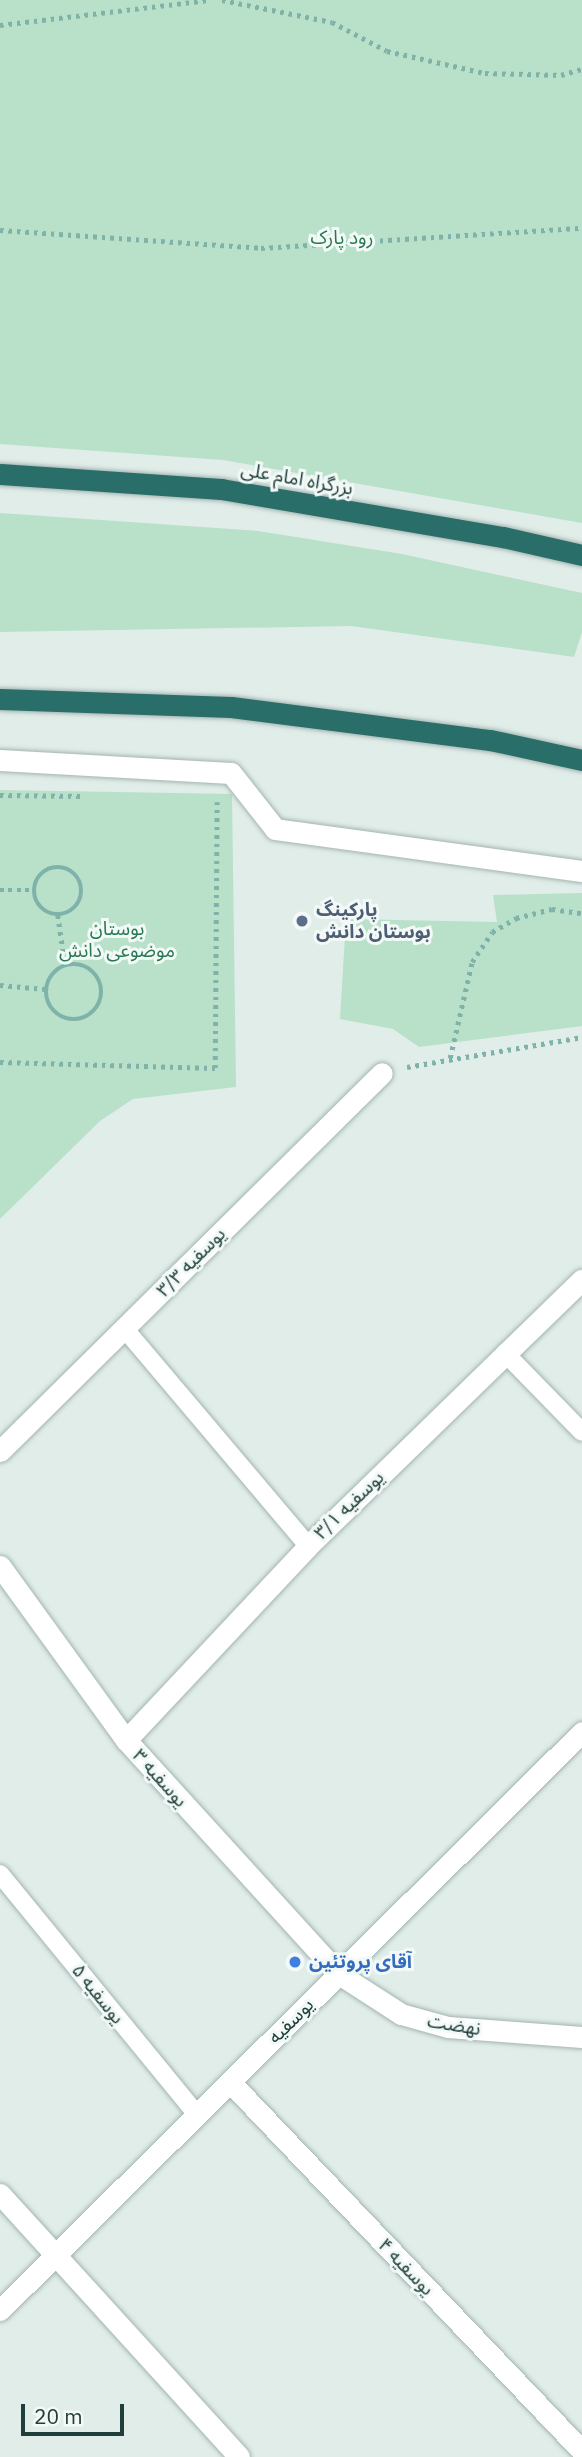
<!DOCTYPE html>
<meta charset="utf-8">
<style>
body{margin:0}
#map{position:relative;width:582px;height:2457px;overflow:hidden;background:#e1ede9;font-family:"IBM Plex Sans","Noto Sans Arabic",sans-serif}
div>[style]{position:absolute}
.green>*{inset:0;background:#b9e0c9}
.path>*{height:4.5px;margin-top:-2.25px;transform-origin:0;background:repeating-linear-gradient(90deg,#7fb3aa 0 3.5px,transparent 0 8.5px)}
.path>.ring{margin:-2.25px;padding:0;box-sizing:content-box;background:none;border:4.5px solid #7fb3aa;border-radius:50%}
.roads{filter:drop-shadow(0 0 2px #a3b5b1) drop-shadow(0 0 2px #a3b5b1)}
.lane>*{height:18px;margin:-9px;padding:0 9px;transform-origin:9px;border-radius:9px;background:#fff}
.street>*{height:21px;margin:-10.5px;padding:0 10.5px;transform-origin:10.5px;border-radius:10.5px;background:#fff}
.highway>*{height:21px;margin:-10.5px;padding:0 10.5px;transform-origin:10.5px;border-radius:10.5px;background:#2a6e69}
.dots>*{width:19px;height:19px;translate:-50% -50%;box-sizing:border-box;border:4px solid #f2f9f7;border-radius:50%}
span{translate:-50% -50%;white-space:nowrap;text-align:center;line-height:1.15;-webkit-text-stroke:6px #f2f9f7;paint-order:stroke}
.park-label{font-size:19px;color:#277952}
.street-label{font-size:19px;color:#203f3b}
.service-label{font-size:19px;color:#4e5e75;font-weight:700}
.left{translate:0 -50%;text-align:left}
.shop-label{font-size:19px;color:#366cbe;font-weight:700}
.scale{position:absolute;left:21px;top:2404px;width:103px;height:32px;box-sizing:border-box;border:4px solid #203f3b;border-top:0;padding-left:9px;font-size:21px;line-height:24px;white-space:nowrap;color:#203f3b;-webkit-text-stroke:5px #f2f9f7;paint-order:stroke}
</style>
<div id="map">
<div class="green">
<i style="clip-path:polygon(0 0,582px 0,582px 523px,223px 460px,0 444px)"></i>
<i style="clip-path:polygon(0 513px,258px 531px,402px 554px,582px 593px,582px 632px,574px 657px,351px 626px,0 632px)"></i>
<i style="clip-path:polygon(0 790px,232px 794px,236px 1087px,133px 1099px,100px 1121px,0 1219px)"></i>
<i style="clip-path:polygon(582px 893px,582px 1026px,419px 1047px,393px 1029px,340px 1019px,346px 919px,497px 922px,493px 895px)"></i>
</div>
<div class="path">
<i style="left:222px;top:0;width:112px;rotate:11.3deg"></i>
<i style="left:332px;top:22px;width:62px;rotate:27.8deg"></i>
<i style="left:387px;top:51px;width:100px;rotate:12.7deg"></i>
<i style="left:485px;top:73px;width:76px;rotate:1.5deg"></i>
<i style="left:561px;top:75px;width:22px;rotate:-16deg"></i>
<i style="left:0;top:25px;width:210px;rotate:-6.8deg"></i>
<i style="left:0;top:230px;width:262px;rotate:3.9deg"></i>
<i style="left:261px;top:248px;width:322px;rotate:-3.6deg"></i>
<i style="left:0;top:795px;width:83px;rotate:0.7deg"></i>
<i class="ring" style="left:34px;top:867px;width:43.5px;height:43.5px"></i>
<i style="left:0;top:890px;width:33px"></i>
<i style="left:58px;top:915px;width:49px;rotate:81.9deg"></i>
<i class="ring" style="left:46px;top:964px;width:51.5px;height:51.5px"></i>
<i style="left:0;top:985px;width:45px;rotate:5.1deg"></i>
<i style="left:450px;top:1058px;width:98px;rotate:-77.1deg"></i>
<i style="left:472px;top:962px;width:36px;rotate:-56deg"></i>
<i style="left:492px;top:932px;width:28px;rotate:-30deg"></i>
<i style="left:516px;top:918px;width:37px;rotate:-14deg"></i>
<i style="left:552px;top:909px;width:30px;rotate:8deg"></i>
<i style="left:0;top:1062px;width:215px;rotate:1.6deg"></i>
<i style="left:215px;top:1068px;width:266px;rotate:-89.6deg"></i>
<i style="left:407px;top:1067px;width:178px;rotate:-9.7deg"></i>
</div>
<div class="roads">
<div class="lane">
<i style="left:124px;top:1328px;width:285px;rotate:49.8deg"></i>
<i style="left:505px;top:1353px;width:110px;rotate:45.7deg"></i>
<i style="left:0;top:1874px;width:311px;rotate:50.7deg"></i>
</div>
<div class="street">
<i style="left:0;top:760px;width:231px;rotate:3.2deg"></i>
<i style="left:231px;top:773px;width:71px;rotate:51.8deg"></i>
<i style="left:275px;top:829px;width:310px;rotate:7.8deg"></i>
<i style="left:0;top:1451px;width:537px;rotate:-44.7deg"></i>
<i style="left:0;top:1566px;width:215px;rotate:54.1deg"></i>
<i style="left:126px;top:1740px;width:316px;rotate:47.7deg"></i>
<i style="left:339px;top:1974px;width:74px;rotate:32.8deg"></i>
<i style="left:401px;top:2014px;width:49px;rotate:15.5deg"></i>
<i style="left:448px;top:2027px;width:134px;rotate:4.3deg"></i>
<i style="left:126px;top:1740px;width:266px;rotate:-46.8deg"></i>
<i style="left:308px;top:1546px;width:382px;rotate:-44.2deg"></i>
<i style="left:230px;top:2082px;width:510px;rotate:46.35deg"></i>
<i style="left:0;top:2194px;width:355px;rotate:47.7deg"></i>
<i style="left:0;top:2310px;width:820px;rotate:-44.8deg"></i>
</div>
<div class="highway">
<i style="left:0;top:474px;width:222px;rotate:3.9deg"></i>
<i style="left:221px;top:489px;width:286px;rotate:9.7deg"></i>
<i style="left:503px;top:537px;width:81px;rotate:12.8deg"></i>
<i style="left:0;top:699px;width:231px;rotate:2deg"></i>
<i style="left:231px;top:707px;width:261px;rotate:7.3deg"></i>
<i style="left:490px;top:740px;width:94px;rotate:12.3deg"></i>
</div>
</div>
<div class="dots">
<i style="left:302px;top:921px;background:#5c6f8a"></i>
<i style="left:295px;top:1962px;background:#3f7fe0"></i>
</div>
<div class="park-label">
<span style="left:342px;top:238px">رود پارک</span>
<span style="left:117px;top:940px">بوستان<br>موضوعی دانش</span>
</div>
<div class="street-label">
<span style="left:297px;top:479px;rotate:10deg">بزرگراه امام علی</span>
<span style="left:191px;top:1262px;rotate:-45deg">یوسفیه ۳/۳</span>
<span style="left:349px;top:1505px;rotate:-44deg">یوسفیه ۳/۱</span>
<span style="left:160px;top:1778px;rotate:48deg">یوسفیه ۳</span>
<span style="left:98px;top:1994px;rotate:51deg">یوسفیه ۵</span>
<span style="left:291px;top:2021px;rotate:-45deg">یوسفیه</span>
<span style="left:454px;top:2025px;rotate:9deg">نهضت</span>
<span style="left:406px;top:2267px;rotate:46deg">یوسفیه ۴</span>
</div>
<div class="service-label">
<span class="left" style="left:316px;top:921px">پارکینگ<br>بوستان دانش</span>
</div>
<div class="shop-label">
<span class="left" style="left:309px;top:1962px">آقای پروتئین</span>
</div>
<div class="scale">20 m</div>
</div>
